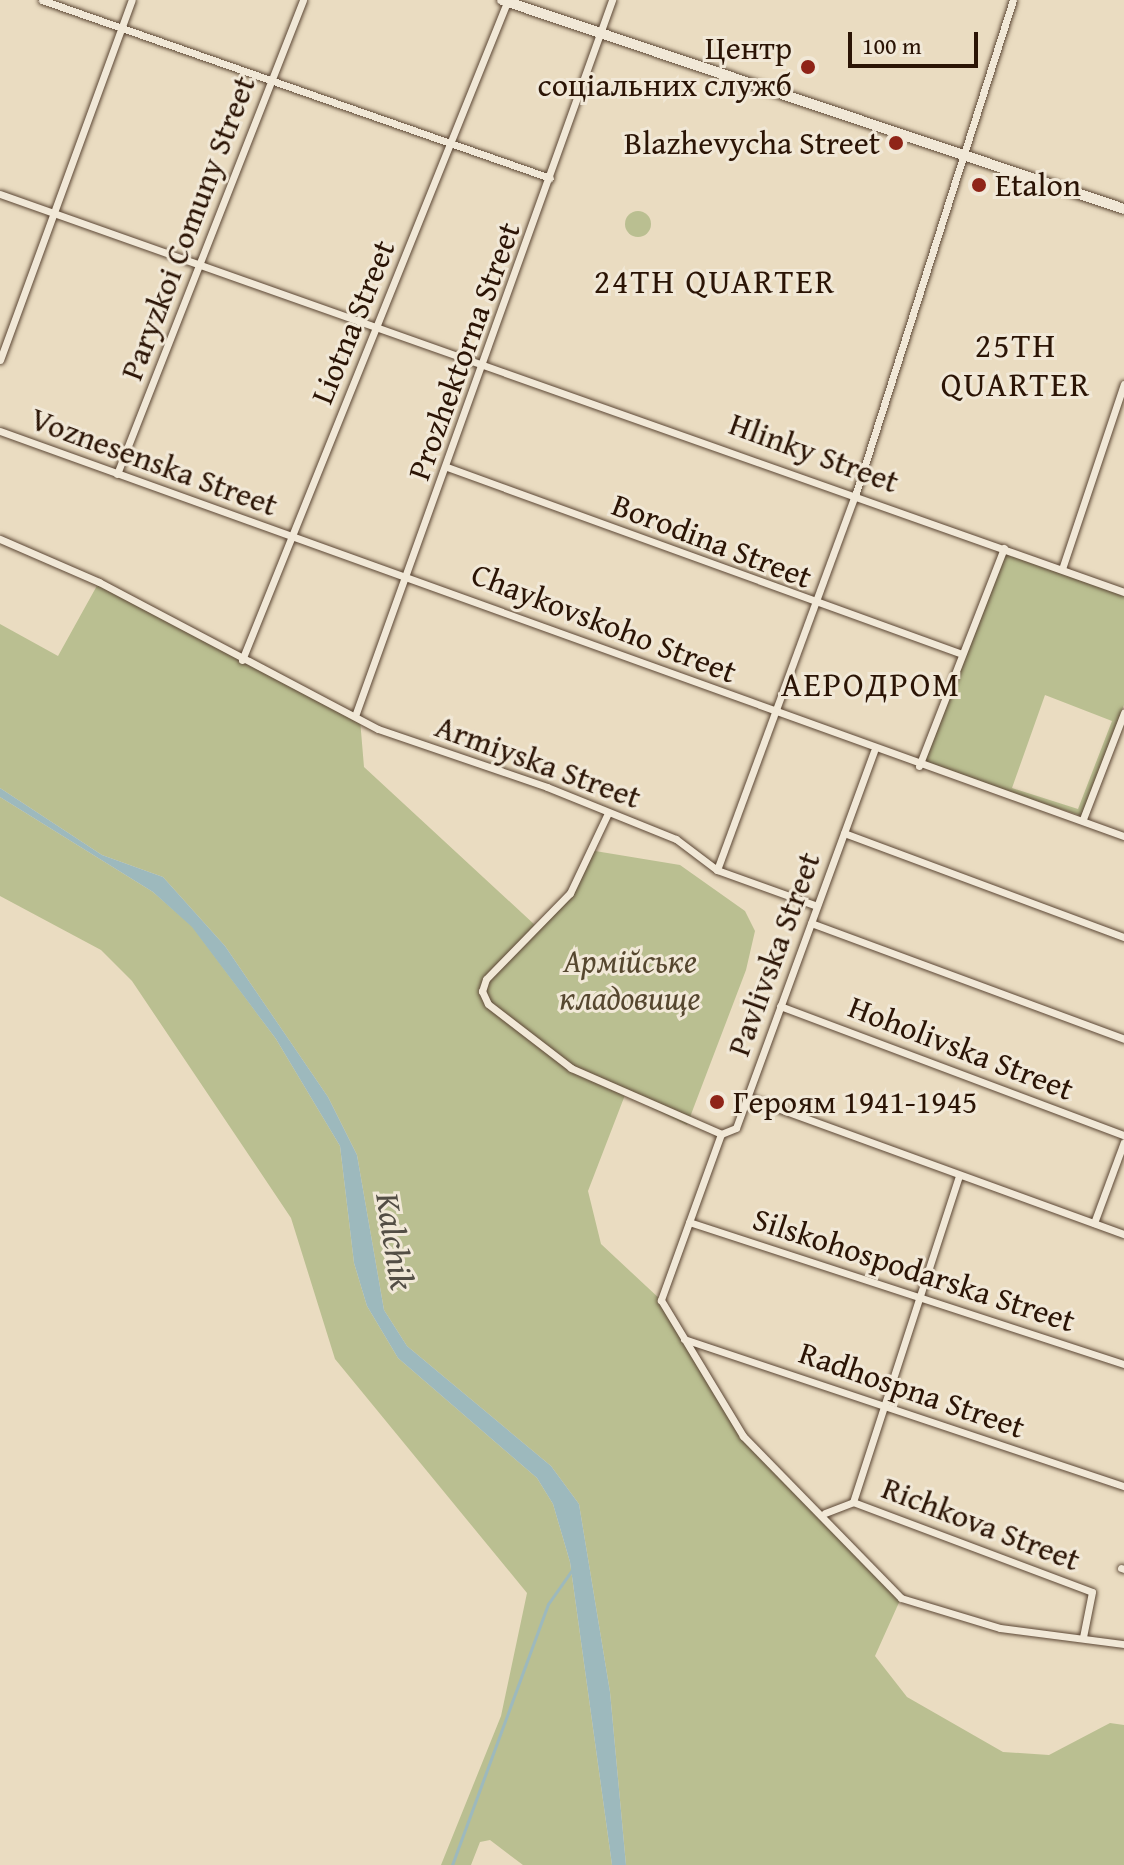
<!DOCTYPE html>
<meta charset="utf-8">
<style>
body{margin:0}
#map{position:relative;width:1124px;height:1865px;overflow:hidden;background:#eadcc1;font-family:"Gentium Book Plus",serif}
div>[style]{position:absolute}
.green>*{inset:0;background:#babf91}
.round{border-radius:50%}
.water>*{inset:0;background:#9db9bd}
.stream>*{height:3px;margin:-1.5px;padding:0 1.5px;transform-origin:1.5px;border-radius:1.5px;background:#9db9bd}
.roads{filter:drop-shadow(0 0 2px #5b4634) drop-shadow(0 0 2px #5b4634)}
.street>*{height:7px;margin:-3.5px;padding:0 3.5px;transform-origin:3.5px;border-radius:3.5px;background:#f1e8d7}
.secondary>*{height:10px;margin:-5px;padding:0 5px;transform-origin:5px;border-radius:5px;background:#f1e8d7}
.dots>*{width:22px;height:22px;translate:-50% -50%;box-sizing:border-box;border:4px solid #f1e8d7;border-radius:50%}
span{translate:-50% -50%;white-space:nowrap;text-align:center;line-height:1.15;-webkit-text-stroke:6px #f1e8d7;paint-order:stroke}
.poi-label{font-size:32px;color:#2b1405}
.right{translate:-100% -50%;text-align:right}
.left{translate:0 -50%;text-align:left}
.street-label{font-size:32px;color:#2b1405}
.park-label{font-size:32px;color:#56472f;font-style:italic}
.neighbourhood-label{font-size:34px;color:#2b1405;letter-spacing:2px}
.water-label{font-size:34px;color:#534e45;font-style:italic}
.scale{position:absolute;left:848px;top:32px;width:130px;height:36px;box-sizing:border-box;border:4px solid #2b1405;border-top:0;padding-left:10px;font-size:24px;line-height:28px;white-space:nowrap;color:#2b1405;-webkit-text-stroke:6px #f1e8d7;paint-order:stroke}
</style>
<div id="map">
<div class="green">
<i class="round" style="left:625px;top:211px;width:26px;height:26px"></i>
<i style="clip-path:polygon(evenodd,1006px 551px,1124px 594px,1124px 705px,1082px 816px,922px 764px,1006px 551px,1045px 695px,1112px 721px,1078px 809px,1012px 788px,1045px 695px)"></i>
<i style="clip-path:polygon(99px 582px,360px 719px,364px 767px,536px 926px,570px 893px,589px 850px,680px 865px,745px 911px,755px 931px,746px 970px,687px 1125px,625px 1095px,588px 1191px,601px 1244px,661px 1300px,743px 1436px,901px 1598px,875px 1656px,907px 1697px,1003px 1752px,1049px 1755px,1110px 1723px,1124px 1725px,1124px 1865px,626px 1865px,610px 1692px,579px 1504px,551px 1466px,407px 1346px,384px 1310px,357px 1155px,328px 1097px,225px 946px,163px 877px,102px 855px,0 788px,0 624px,58px 656px)"></i>
<i style="clip-path:polygon(0 797px,153px 892px,192px 926px,276px 1039px,340px 1146px,354px 1263px,367px 1306px,398px 1358px,537px 1478px,553px 1504px,570px 1562px,612px 1865px,523px 1865px,490px 1840px,480px 1842px,471px 1865px,441px 1865px,501px 1716px,527px 1593px,335px 1359px,291px 1218px,132px 981px,101px 950px,0 896px)"></i>
</div>
<div class="water">
<i style="clip-path:polygon(0 788px,102px 855px,163px 877px,225px 946px,328px 1097px,357px 1155px,384px 1310px,407px 1346px,551px 1466px,579px 1504px,610px 1692px,626px 1865px,612px 1865px,570px 1562px,553px 1504px,537px 1478px,398px 1358px,367px 1306px,354px 1263px,340px 1146px,276px 1039px,192px 927px,153px 892px,0 797px)"></i>
</div>
<div class="stream">
<i style="left:452px;top:1865px;width:278px;rotate:-69.8deg"></i>
<i style="left:548px;top:1604px;width:42px;rotate:-54.8deg"></i>
</div>
<div class="roads">
<div class="street">
<i style="left:42px;top:0;width:538px;rotate:19.31deg"></i>
<i style="left:0;top:194px;width:1192px;rotate:19.5deg"></i>
<i style="left:0;top:360px;width:383px;rotate:-69.9deg"></i>
<i style="left:0;top:431px;width:1195px;rotate:19.82deg"></i>
<i style="left:447px;top:467px;width:548px;rotate:19.96deg"></i>
<i style="left:117px;top:474px;width:509px;rotate:-68.57deg"></i>
<i style="left:0;top:539px;width:108px;rotate:23.5deg"></i>
<i style="left:99px;top:582px;width:315px;rotate:27.8deg"></i>
<i style="left:378px;top:729px;width:179px;rotate:18.9deg"></i>
<i style="left:547px;top:787px;width:139px;rotate:22deg"></i>
<i style="left:676px;top:839px;width:51px;rotate:37.1deg"></i>
<i style="left:717px;top:870px;width:106px;rotate:19.8deg"></i>
<i style="left:1062px;top:569px;width:195px;rotate:-71.5deg"></i>
<i style="left:242px;top:660px;width:709px;rotate:-68.06deg"></i>
<i style="left:355px;top:716px;width:761px;rotate:-70.25deg"></i>
<i style="left:874px;top:751px;width:401px;rotate:110.1deg"></i>
<i style="left:736px;top:1128px;width:16px;rotate:158deg"></i>
<i style="left:721px;top:1134px;width:177px;rotate:109.9deg"></i>
<i style="left:661px;top:1300px;width:159px;rotate:58.9deg"></i>
<i style="left:743px;top:1436px;width:226px;rotate:45.7deg"></i>
<i style="left:901px;top:1598px;width:103px;rotate:16.9deg"></i>
<i style="left:1000px;top:1628px;width:125px;rotate:7.4deg"></i>
<i style="left:919px;top:766px;width:234px;rotate:-68.7deg"></i>
<i style="left:608px;top:813px;width:89px;rotate:115.4deg"></i>
<i style="left:570px;top:893px;width:120px;rotate:134.3deg"></i>
<i style="left:486px;top:979px;width:13px;rotate:108deg"></i>
<i style="left:482px;top:991px;width:14px;rotate:65deg"></i>
<i style="left:488px;top:1004px;width:105px;rotate:37.6deg"></i>
<i style="left:571px;top:1068px;width:164px;rotate:23.7deg"></i>
<i style="left:1083px;top:819px;width:114px;rotate:-68.9deg"></i>
<i style="left:844px;top:833px;width:299px;rotate:20.4deg"></i>
<i style="left:717px;top:870px;width:402px;rotate:-69.8deg"></i>
<i style="left:856px;top:493px;width:517px;rotate:-72.34deg"></i>
<i style="left:811px;top:923px;width:334px;rotate:20.3deg"></i>
<i style="left:780px;top:1006px;width:367px;rotate:20.6deg"></i>
<i style="left:747px;top:1097px;width:401px;rotate:20deg"></i>
<i style="left:689px;top:1222px;width:458px;rotate:18.1deg"></i>
<i style="left:1094px;top:1223px;width:86px;rotate:-69.7deg"></i>
<i style="left:684px;top:1339px;width:464px;rotate:18.5deg"></i>
<i style="left:853px;top:1502px;width:343px;rotate:-72deg"></i>
<i style="left:853px;top:1502px;width:255px;rotate:20.6deg"></i>
<i style="left:1092px;top:1592px;width:46px;rotate:101.3deg"></i>
<i style="left:825px;top:1513px;width:30px;rotate:-21deg"></i>
<i style="left:1121px;top:1568px;width:3px;rotate:18deg"></i>
</div>
<div class="secondary">
<i style="left:502px;top:0;width:656px;rotate:18.57deg"></i>
</div>
</div>
<div class="dots">
<i style="left:808px;top:67px;background:#8f2418"></i>
<i style="left:896px;top:143px;background:#8f2418"></i>
<i style="left:979px;top:185px;background:#8f2418"></i>
<i style="left:717px;top:1102px;background:#8f2418"></i>
</div>
<div class="poi-label">
<span class="right" style="left:792px;top:67px">Центр<br>соціальних служб</span>
<span class="right" style="left:880px;top:143px">Blazhevycha Street</span>
<span class="left" style="left:995px;top:185px">Etalon</span>
<span class="left" style="left:733px;top:1102px">Героям 1941-1945</span>
</div>
<div class="street-label">
<span style="left:188px;top:228px;rotate:-69deg">Paryzkoi Comuny Street</span>
<span style="left:353px;top:322px;rotate:-68deg">Liotna Street</span>
<span style="left:464px;top:351px;rotate:-70deg">Prozhektorna Street</span>
<span style="left:814px;top:453px;rotate:20deg">Hlinky Street</span>
<span style="left:154px;top:462px;rotate:20deg">Voznesenska Street</span>
<span style="left:712px;top:541px;rotate:21deg">Borodina Street</span>
<span style="left:604px;top:623px;rotate:21deg">Chaykovskoho Street</span>
<span style="left:538px;top:762px;rotate:20deg">Armiyska Street</span>
<span style="left:774px;top:954px;rotate:-70deg">Pavlivska Street</span>
<span style="left:961px;top:1048px;rotate:21deg">Hoholivska Street</span>
<span style="left:914px;top:1270px;rotate:18deg">Silskohospodarska Street</span>
<span style="left:912px;top:1390px;rotate:19deg">Radhospna Street</span>
<span style="left:981px;top:1524px;rotate:21deg">Richkova Street</span>
</div>
<div class="park-label">
<span style="left:630px;top:980px">Армійське<br>кладовище</span>
</div>
<div class="neighbourhood-label">
<span style="left:715px;top:281px">24TH QUARTER</span>
<span style="left:1016px;top:364px">25TH<br>QUARTER</span>
<span style="left:871px;top:684px">АЕРОДРОМ</span>
</div>
<div class="water-label">
<span style="left:396px;top:1241px;rotate:81deg">Kalchik</span>
</div>
<div class="scale">100 m</div>
</div>
